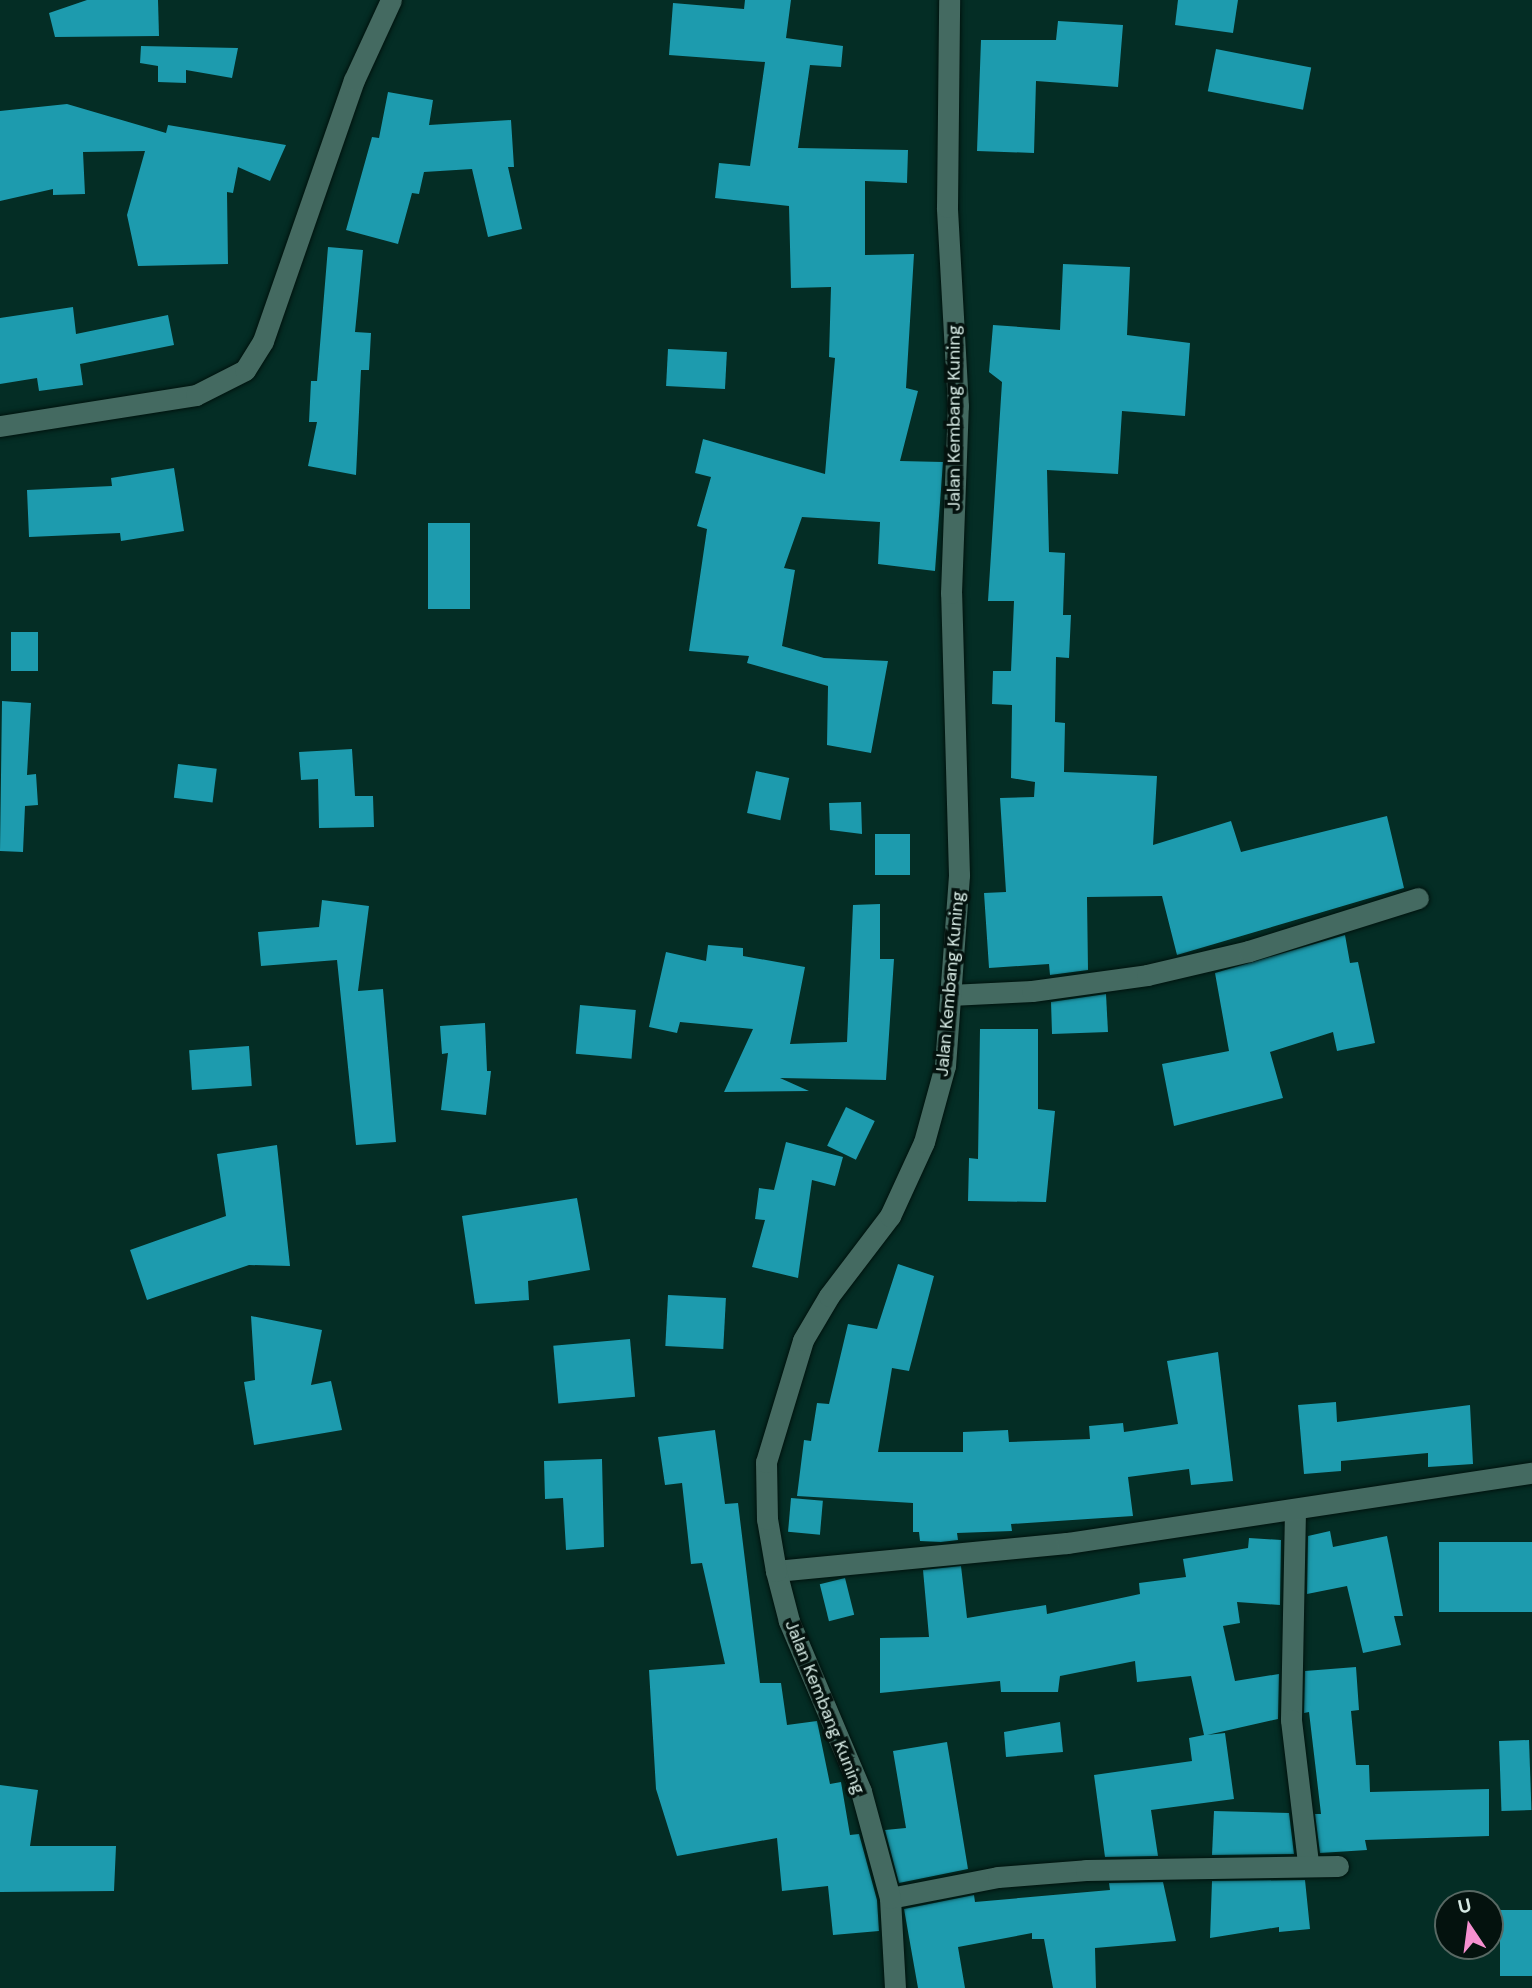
<!DOCTYPE html>
<style>
body{margin:0}
#map{position:relative;width:1532px;height:1988px;overflow:hidden;background:#042d25;font-family:"DM Sans",sans-serif}
div>[style]{position:absolute}
.building>*{inset:0;background:#1d9bae;transform-origin:0 0}
.roads{filter:drop-shadow(0 0 2px #00130e) drop-shadow(0 0 2px #00130e)}
.minor>*{height:21px;margin:-10.5px;padding:0 10.5px;transform-origin:10.5px;border-radius:10.5px;background:#446a61}
span{translate:-50% -50%;white-space:nowrap;text-align:center;line-height:1.15;-webkit-text-stroke:7px #04120e;paint-order:stroke}
.street-label{font-size:18px;color:#d5e9e3}
.north{position:absolute;left:1434px;top:1890px;width:70px;height:70px;box-sizing:border-box;background:#04120e;border:2px solid #586863;border-radius:50%;rotate:347deg;font-size:19px;font-weight:700;line-height:28px;text-align:center;color:#d5e9e3}
.north::after{content:'';display:block;margin:auto;width:24px;height:32px;background:#f690d0;clip-path:polygon(50% 0,100% 100%,50% 72%,0 100%)}
</style>
<div id="map">
<div class="building">
<i style="clip-path:polygon(87px 0,158px 0,159px 36px,55px 37px,49px 13px)"></i>
<i style="clip-path:polygon(745px 0,791px 0,786px 38px,843px 46px,841px 67px,810px 65px,798px 148px,908px 150px,907px 183px,865px 181px,865px 255px,914px 254px,906px 388px,918px 391px,900px 461px,943px 462px,935px 571px,878px 564px,880px 522px,802px 517px,784px 568px,795px 570px,782px 646px,824px 658px,888px 661px,871px 753px,827px 745px,828px 686px,747px 663px,749px 656px,689px 651px,707px 529px,697px 526px,711px 477px,695px 473px,703px 439px,825px 474px,835px 358px,829px 357px,831px 287px,791px 288px,789px 206px,715px 198px,719px 163px,750px 166px,765px 62px,669px 55px,673px 3px,744px 9px)"></i>
<i style="clip-path:polygon(1178px 0,1238px 0,1233px 33px,1175px 25px)"></i>
<i style="clip-path:polygon(1058px 21px,1123px 25px,1118px 87px,1036px 81px,1034px 153px,977px 151px,981px 40px,1056px 40px)"></i>
<i style="clip-path:polygon(141px 46px,238px 48px,232px 78px,186px 70px,186px 83px,158px 82px,158px 66px,140px 63px)"></i>
<i style="left:1216px;top:49px;width:97px;height:43px;rotate:11deg"></i>
<i style="clip-path:polygon(388px 92px,433px 100px,429px 125px,511px 120px,514px 167px,508px 167px,522px 229px,488px 237px,472px 169px,424px 172px,419px 194px,412px 193px,398px 244px,346px 230px,372px 137px,379px 138px)"></i>
<i style="clip-path:polygon(67px 104px,166px 133px,168px 125px,286px 145px,270px 181px,238px 167px,233px 193px,227px 192px,228px 264px,138px 266px,127px 215px,145px 151px,83px 152px,85px 194px,53px 195px,53px 189px,0 201px,0 111px)"></i>
<i style="clip-path:polygon(328px 247px,363px 250px,355px 332px,371px 333px,369px 370px,361px 370px,356px 475px,308px 466px,317px 422px,309px 422px,311px 381px,317px 381px)"></i>
<i style="clip-path:polygon(1063px 264px,1130px 267px,1127px 335px,1190px 343px,1185px 416px,1122px 411px,1118px 474px,1047px 470px,1049px 552px,1065px 553px,1063px 615px,1071px 615px,1069px 658px,1056px 657px,1055px 722px,1065px 723px,1064px 772px,1157px 776px,1153px 845px,1231px 821px,1241px 852px,1387px 816px,1404px 888px,1177px 955px,1162px 896px,1087px 897px,1088px 970px,1050px 975px,1049px 964px,989px 968px,984px 893px,1006px 892px,1000px 798px,1034px 797px,1035px 782px,1011px 778px,1012px 705px,992px 704px,993px 671px,1011px 671px,1014px 601px,988px 601px,1002px 382px,989px 372px,993px 325px,1060px 330px)"></i>
<i style="clip-path:polygon(73px 307px,76px 334px,168px 315px,174px 345px,80px 364px,83px 385px,39px 391px,37px 378px,0 384px,0 318px)"></i>
<i style="left:668px;top:349px;width:59px;height:37px;rotate:3deg"></i>
<i style="clip-path:polygon(174px 468px,184px 531px,121px 541px,120px 533px,29px 537px,27px 490px,112px 486px,111px 478px)"></i>
<i style="left:428px;top:523px;width:42px;height:86px"></i>
<i style="left:11px;top:632px;width:27px;height:39px"></i>
<i style="clip-path:polygon(2px 701px,31px 703px,27px 775px,36px 774px,38px 805px,25px 806px,23px 852px,0 851px)"></i>
<i style="clip-path:polygon(352px 749px,355px 796px,373px 796px,374px 827px,319px 828px,318px 779px,301px 780px,299px 752px)"></i>
<i style="left:178px;top:764px;width:39px;height:34px;rotate:7deg"></i>
<i style="left:756px;top:771px;width:34px;height:43px;rotate:12deg"></i>
<i style="clip-path:polygon(861px 802px,862px 834px,830px 830px,829px 803px)"></i>
<i style="left:875px;top:834px;width:35px;height:41px"></i>
<i style="clip-path:polygon(322px 900px,369px 906px,358px 991px,383px 989px,396px 1142px,356px 1145px,337px 960px,261px 966px,258px 932px,319px 927px)"></i>
<i style="clip-path:polygon(880px 904px,880px 959px,894px 959px,886px 1080px,780px 1078px,809px 1091px,724px 1092px,753px 1029px,680px 1022px,677px 1033px,649px 1027px,666px 952px,706px 961px,708px 945px,743px 948px,743px 956px,805px 967px,790px 1044px,847px 1042px,853px 905px)"></i>
<i style="clip-path:polygon(1345px 935px,1350px 963px,1358px 962px,1375px 1043px,1337px 1051px,1333px 1032px,1270px 1052px,1283px 1098px,1174px 1126px,1162px 1064px,1229px 1051px,1215px 973px)"></i>
<i style="clip-path:polygon(1106px 994px,1108px 1032px,1052px 1034px,1051px 1002px)"></i>
<i style="left:580px;top:1005px;width:56px;height:49px;rotate:5deg"></i>
<i style="clip-path:polygon(485px 1023px,487px 1071px,491px 1071px,486px 1115px,441px 1110px,448px 1053px,442px 1054px,440px 1026px)"></i>
<i style="clip-path:polygon(980px 1029px,1038px 1029px,1038px 1109px,1055px 1111px,1046px 1202px,968px 1201px,969px 1158px,978px 1159px)"></i>
<i style="left:249px;top:1046px;width:40px;height:60px;rotate:86deg"></i>
<i style="left:846px;top:1107px;width:32px;height:43px;rotate:26deg"></i>
<i style="clip-path:polygon(786px 1142px,843px 1157px,835px 1186px,812px 1180px,798px 1278px,752px 1267px,765px 1220px,755px 1219px,759px 1188px,774px 1190px)"></i>
<i style="clip-path:polygon(277px 1145px,290px 1266px,249px 1265px,147px 1300px,130px 1250px,226px 1216px,217px 1154px)"></i>
<i style="clip-path:polygon(577px 1198px,590px 1270px,528px 1281px,529px 1300px,475px 1304px,462px 1216px)"></i>
<i style="clip-path:polygon(898px 1264px,934px 1276px,909px 1371px,892px 1368px,878px 1452px,963px 1452px,963px 1432px,1008px 1430px,1009px 1442px,1090px 1439px,1089px 1426px,1123px 1423px,1124px 1432px,1178px 1424px,1167px 1361px,1218px 1352px,1233px 1481px,1191px 1485px,1189px 1469px,1128px 1477px,1133px 1516px,1011px 1524px,1012px 1531px,957px 1533px,958px 1540px,941px 1542px,920px 1541px,919px 1532px,913px 1532px,913px 1503px,797px 1496px,804px 1440px,811px 1441px,817px 1403px,829px 1404px,848px 1324px,877px 1329px)"></i>
<i style="left:668px;top:1295px;width:58px;height:51px;rotate:3deg"></i>
<i style="clip-path:polygon(251px 1316px,322px 1330px,311px 1385px,331px 1381px,342px 1430px,254px 1445px,244px 1382px,255px 1380px)"></i>
<i style="left:630px;top:1339px;width:58px;height:77px;rotate:85deg"></i>
<i style="clip-path:polygon(1336px 1402px,1337px 1422px,1470px 1405px,1473px 1464px,1428px 1467px,1428px 1453px,1341px 1461px,1341px 1471px,1304px 1474px,1298px 1405px)"></i>
<i style="clip-path:polygon(715px 1430px,725px 1504px,738px 1503px,760px 1683px,781px 1683px,787px 1725px,817px 1721px,830px 1784px,841px 1782px,850px 1835px,859px 1834px,877px 1900px,879px 1931px,833px 1935px,828px 1886px,782px 1891px,777px 1838px,677px 1856px,656px 1789px,649px 1670px,725px 1664px,702px 1563px,691px 1564px,682px 1483px,665px 1485px,658px 1437px)"></i>
<i style="clip-path:polygon(602px 1459px,604px 1547px,566px 1550px,563px 1498px,545px 1499px,544px 1461px)"></i>
<i style="left:791px;top:1498px;width:32px;height:34px;rotate:5deg"></i>
<i style="clip-path:polygon(1330px 1531px,1333px 1547px,1387px 1536px,1403px 1616px,1394px 1616px,1401px 1645px,1363px 1653px,1347px 1586px,1307px 1594px,1308px 1536px)"></i>
<i style="clip-path:polygon(1249px 1538px,1281px 1540px,1280px 1605px,1237px 1602px,1240px 1623px,1223px 1626px,1235px 1681px,1279px 1674px,1278px 1719px,1207px 1735px,1225px 1733px,1234px 1799px,1151px 1810px,1158px 1856px,1105px 1857px,1094px 1775px,1192px 1761px,1189px 1738px,1204px 1735px,1191px 1676px,1137px 1682px,1135px 1661px,1060px 1676px,1058px 1692px,1001px 1692px,1000px 1681px,880px 1693px,880px 1638px,929px 1637px,923px 1570px,961px 1566px,967px 1618px,1046px 1605px,1047px 1614px,1140px 1594px,1139px 1583px,1186px 1577px,1183px 1559px,1248px 1548px)"></i>
<i style="left:1532px;top:1542px;width:70px;height:93px;rotate:90deg"></i>
<i style="left:845px;top:1578px;width:38px;height:26px;rotate:76deg"></i>
<i style="clip-path:polygon(1356px 1667px,1359px 1710px,1351px 1711px,1356px 1765px,1369px 1765px,1370px 1792px,1489px 1789px,1489px 1836px,1365px 1840px,1367px 1850px,1320px 1853px,1315px 1814px,1321px 1814px,1309px 1712px,1304px 1713px,1305px 1671px)"></i>
<i style="clip-path:polygon(1060px 1722px,1063px 1752px,1006px 1757px,1004px 1732px)"></i>
<i style="left:1529px;top:1740px;width:70px;height:30px;rotate:88deg"></i>
<i style="clip-path:polygon(947px 1742px,968px 1869px,899px 1883px,885px 1830px,906px 1828px,893px 1751px)"></i>
<i style="clip-path:polygon(0 1785px,38px 1790px,30px 1846px,116px 1846px,114px 1891px,0 1892px)"></i>
<i style="clip-path:polygon(1214px 1811px,1289px 1813px,1294px 1854px,1212px 1855px)"></i>
<i style="clip-path:polygon(1305px 1880px,1310px 1929px,1279px 1932px,1279px 1927px,1210px 1938px,1212px 1881px)"></i>
<i style="clip-path:polygon(1163px 1882px,1176px 1941px,1095px 1948px,1096px 1988px,1053px 1988px,1044px 1939px,1032px 1939px,1032px 1933px,958px 1947px,965px 1988px,918px 1988px,904px 1909px,974px 1895px,975px 1902px,1110px 1890px,1109px 1883px)"></i>
<i style="left:1532px;top:1910px;width:66px;height:32px;rotate:90deg"></i>
</div>
<div class="roads">
<div class="minor">
<i style="left:0;top:426px;width:198px;rotate:-9deg"></i>
<i style="left:196px;top:395px;width:55px;rotate:-27deg"></i>
<i style="left:245px;top:370px;width:34px;rotate:-58deg"></i>
<i style="left:263px;top:341px;width:276px;rotate:-70.8deg"></i>
<i style="left:354px;top:80px;width:88px;rotate:-65.2deg"></i>
<i style="left:950px;top:995px;width:82px;rotate:-2.8deg"></i>
<i style="left:1032px;top:991px;width:116px;rotate:-7.9deg"></i>
<i style="left:1147px;top:975px;width:105px;rotate:-13.2deg"></i>
<i style="left:1249px;top:951px;width:177px;rotate:-17.4deg"></i>
<i style="left:1295px;top:1510px;width:210px;rotate:91.1deg"></i>
<i style="left:1291px;top:1720px;width:143px;rotate:83.2deg"></i>
<i style="left:776px;top:1571px;width:292px;rotate:-5.5deg"></i>
<i style="left:1067px;top:1543px;width:470px;rotate:-8.6deg"></i>
<i style="left:890px;top:1898px;width:110px;rotate:-11deg"></i>
<i style="left:998px;top:1877px;width:88px;rotate:-4.5deg"></i>
<i style="left:1086px;top:1870px;width:252px;rotate:-0.9deg"></i>
<i style="left:895px;top:1988px;width:90px;rotate:-93.2deg"></i>
<i style="left:890px;top:1898px;width:111px;rotate:-105.2deg"></i>
<i style="left:861px;top:1791px;width:185px;rotate:-113deg"></i>
<i style="left:789px;top:1621px;width:52px;rotate:-104.6deg"></i>
<i style="left:776px;top:1571px;width:53px;rotate:-99.8deg"></i>
<i style="left:767px;top:1519px;width:57px;rotate:-91deg"></i>
<i style="left:766px;top:1462px;width:127px;rotate:-73.1deg"></i>
<i style="left:803px;top:1340px;width:51px;rotate:-59.4deg"></i>
<i style="left:829px;top:1296px;width:101px;rotate:-52.7deg"></i>
<i style="left:890px;top:1216px;width:81px;rotate:-65.3deg"></i>
<i style="left:924px;top:1142px;width:79px;rotate:-74.6deg"></i>
<i style="left:945px;top:1066px;width:192px;rotate:-85.8deg"></i>
<i style="left:959px;top:875px;width:282px;rotate:-91.6deg"></i>
<i style="left:951px;top:593px;width:187px;rotate:-87.9deg"></i>
<i style="left:958px;top:406px;width:199px;rotate:-93.2deg"></i>
<i style="left:947px;top:207px;width:207px;rotate:-89.4deg"></i>
</div>
</div>
<div class="street-label">
<span style="left:954px;top:418px;rotate:-90deg">Jalan Kembang Kuning</span>
<span style="left:950px;top:984px;rotate:-85deg">Jalan Kembang Kuning</span>
<span style="left:825px;top:1707px;rotate:68deg">Jalan Kembang Kuning</span>
</div>
<div class="north">U</div>
</div>
